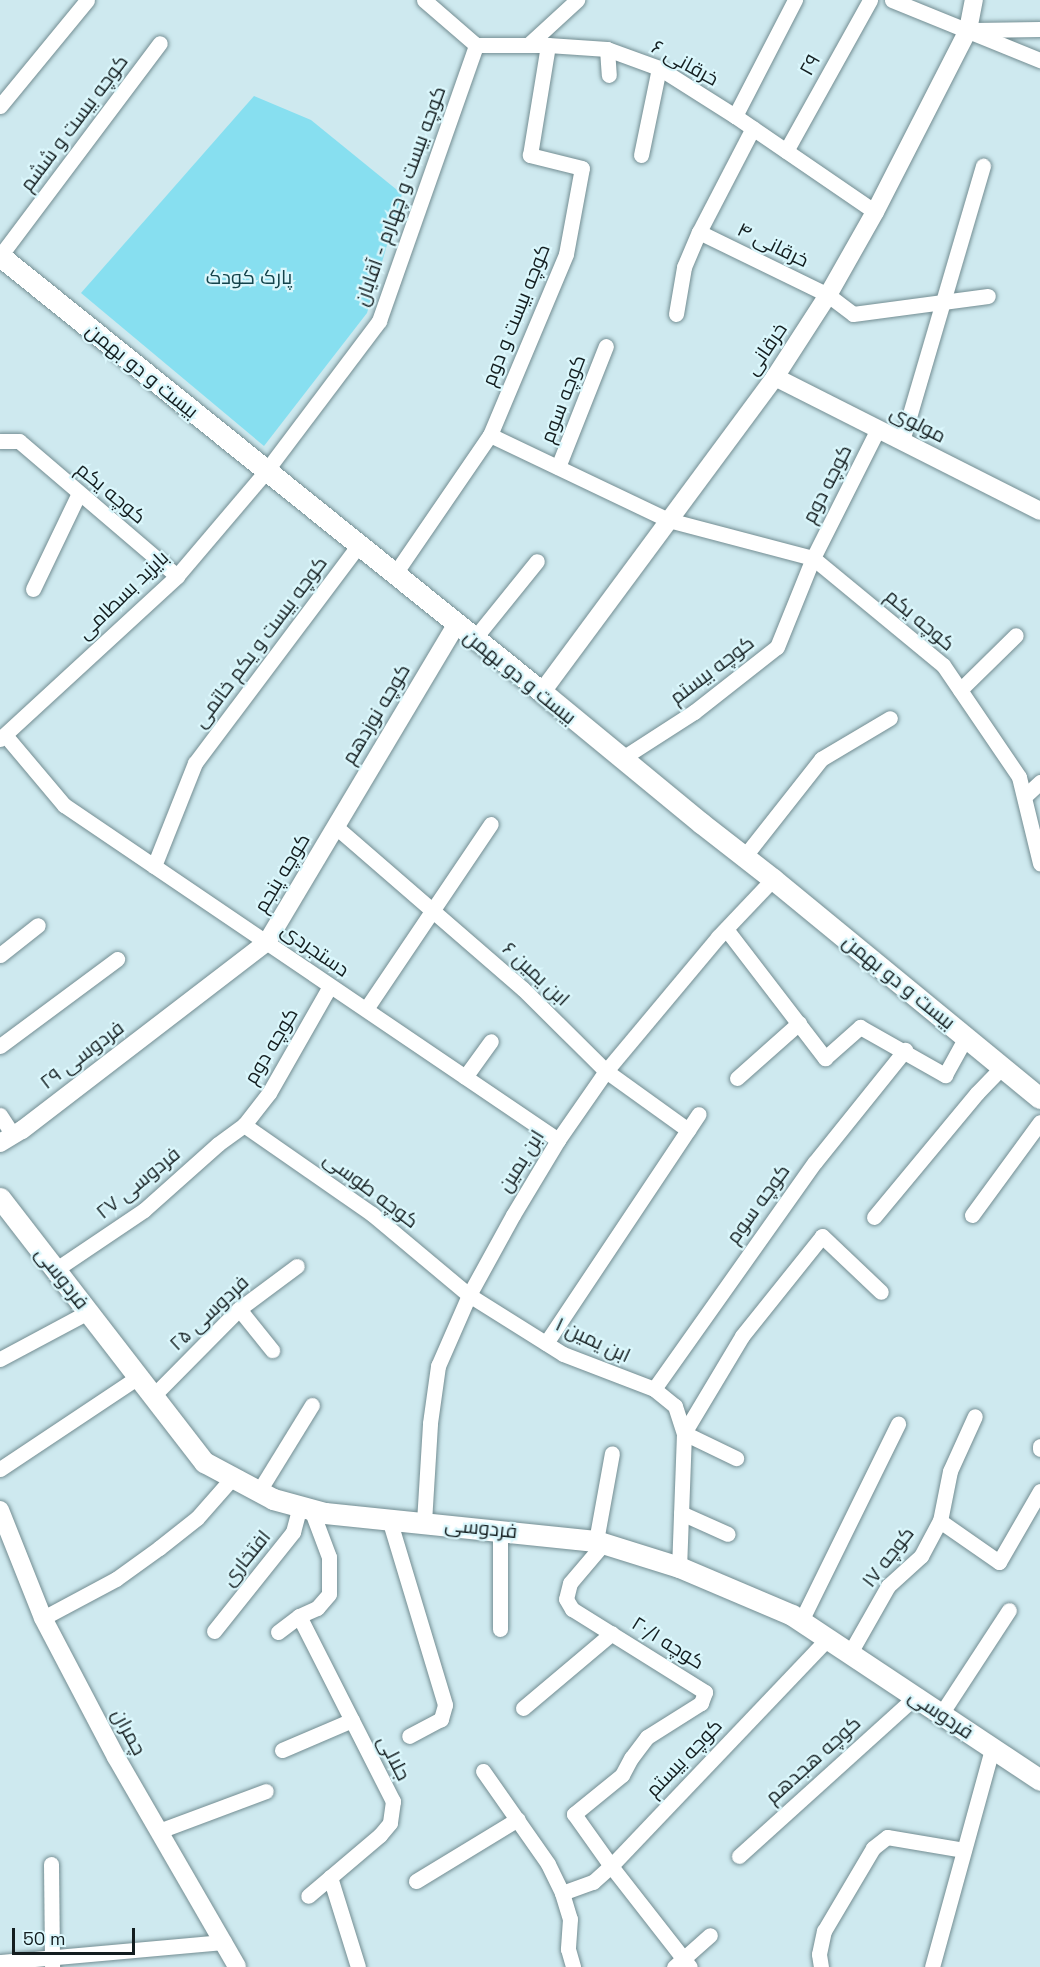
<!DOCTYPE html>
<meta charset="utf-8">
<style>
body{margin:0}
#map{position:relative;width:1040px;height:1967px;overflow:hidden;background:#cee9ef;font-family:"Space Grotesk",Cairo,sans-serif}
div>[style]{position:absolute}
.green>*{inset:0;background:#87dff0}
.roads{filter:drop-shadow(0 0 2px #738d92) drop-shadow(0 0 2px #738d92)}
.minor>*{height:15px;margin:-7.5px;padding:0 7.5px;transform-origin:7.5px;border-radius:7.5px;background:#fff}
.tertiary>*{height:18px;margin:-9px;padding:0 9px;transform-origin:9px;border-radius:9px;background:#fff}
.secondary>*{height:21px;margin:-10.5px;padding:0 10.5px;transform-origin:10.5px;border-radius:10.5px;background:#fff}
span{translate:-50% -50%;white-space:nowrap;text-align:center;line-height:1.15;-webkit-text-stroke:4.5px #dbf7fc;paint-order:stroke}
.street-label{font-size:20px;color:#131d1f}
.park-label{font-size:20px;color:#14434b}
.scale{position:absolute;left:12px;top:1928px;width:123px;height:27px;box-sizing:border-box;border:3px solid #131d1f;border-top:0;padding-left:8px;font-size:18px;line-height:21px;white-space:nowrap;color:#131d1f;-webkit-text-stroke:4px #dbf7fc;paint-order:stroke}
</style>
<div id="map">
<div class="green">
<i style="clip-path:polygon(254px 96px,311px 120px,402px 194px,367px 313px,264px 446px,81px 293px)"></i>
</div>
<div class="roads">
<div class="minor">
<i style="left:424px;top:0;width:69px;rotate:40.9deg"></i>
<i style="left:476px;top:45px;width:72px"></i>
<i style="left:548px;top:45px;width:59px;rotate:3.9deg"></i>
<i style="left:607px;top:49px;width:55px;rotate:20.1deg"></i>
<i style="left:659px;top:68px;width:90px;rotate:32.3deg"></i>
<i style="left:735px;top:116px;width:170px;rotate:34.4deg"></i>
<i style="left:892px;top:0;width:160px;rotate:22.1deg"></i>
<i style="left:974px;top:30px;width:66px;rotate:-0.9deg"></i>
<i style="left:528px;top:45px;width:67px;rotate:-42.6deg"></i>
<i style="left:607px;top:49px;width:26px;rotate:86deg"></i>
<i style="left:0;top:106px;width:137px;rotate:-50.6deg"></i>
<i style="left:735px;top:116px;width:131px;rotate:-62.7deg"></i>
<i style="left:786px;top:151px;width:173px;rotate:-60.9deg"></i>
<i style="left:641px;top:155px;width:89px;rotate:-78.3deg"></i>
<i style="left:699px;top:232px;width:144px;rotate:26deg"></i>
<i style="left:828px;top:295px;width:31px;rotate:37deg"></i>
<i style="left:853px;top:314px;width:136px;rotate:-7.6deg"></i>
<i style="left:0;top:256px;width:266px;rotate:-53.1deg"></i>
<i style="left:676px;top:314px;width:48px;rotate:-80.3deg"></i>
<i style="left:684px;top:267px;width:38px;rotate:-67deg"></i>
<i style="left:699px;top:232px;width:117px;rotate:-62.6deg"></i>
<i style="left:490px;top:435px;width:197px;rotate:25.5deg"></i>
<i style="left:668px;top:520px;width:150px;rotate:14.7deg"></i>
<i style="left:813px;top:558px;width:168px;rotate:39.5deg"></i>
<i style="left:943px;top:665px;width:135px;rotate:55.8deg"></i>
<i style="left:1019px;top:777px;width:89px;rotate:76.3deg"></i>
<i style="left:0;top:441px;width:19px"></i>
<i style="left:19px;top:441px;width:208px;rotate:40.5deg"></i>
<i style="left:902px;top:441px;width:287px;rotate:-73.6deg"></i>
<i style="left:558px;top:467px;width:130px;rotate:-68.4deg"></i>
<i style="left:394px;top:575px;width:170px;rotate:-55.6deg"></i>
<i style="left:490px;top:435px;width:196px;rotate:-67.2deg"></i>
<i style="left:566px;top:254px;width:87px;rotate:-79.5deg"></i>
<i style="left:582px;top:168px;width:54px;rotate:-166deg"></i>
<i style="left:530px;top:155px;width:111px;rotate:-80.7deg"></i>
<i style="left:33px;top:589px;width:106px;rotate:-64.4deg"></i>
<i style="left:474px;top:639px;width:100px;rotate:-51.1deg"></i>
<i style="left:960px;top:690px;width:78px;rotate:-44.5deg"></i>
<i style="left:5px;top:735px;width:92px;rotate:49.9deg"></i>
<i style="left:64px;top:805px;width:597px;rotate:34.14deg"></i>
<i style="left:0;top:739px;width:241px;rotate:-42.6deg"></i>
<i style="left:177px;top:576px;width:138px;rotate:-49.7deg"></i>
<i style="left:266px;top:471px;width:188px;rotate:-53deg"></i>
<i style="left:379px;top:321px;width:293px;rotate:-70.6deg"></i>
<i style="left:621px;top:759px;width:87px;rotate:-32.8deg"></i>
<i style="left:694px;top:712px;width:105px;rotate:-38.1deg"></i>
<i style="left:777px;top:647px;width:96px;rotate:-68deg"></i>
<i style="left:813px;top:558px;width:144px;rotate:-63.3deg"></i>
<i style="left:1025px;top:796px;width:21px;rotate:-43deg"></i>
<i style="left:336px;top:827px;width:247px;rotate:40.9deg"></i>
<i style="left:523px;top:989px;width:117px;rotate:44.7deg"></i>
<i style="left:606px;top:1071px;width:101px;rotate:35.7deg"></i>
<i style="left:744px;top:857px;width:125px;rotate:-51.8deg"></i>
<i style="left:821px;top:759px;width:80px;rotate:-30.7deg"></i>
<i style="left:154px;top:866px;width:111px;rotate:-68.3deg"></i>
<i style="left:195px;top:763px;width:271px;rotate:-53.1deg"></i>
<i style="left:726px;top:929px;width:163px;rotate:52.5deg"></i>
<i style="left:825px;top:1058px;width:47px;rotate:-41.5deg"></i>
<i style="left:860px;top:1027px;width:98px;rotate:29.5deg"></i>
<i style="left:945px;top:1075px;width:43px;rotate:-61.1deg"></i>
<i style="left:0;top:955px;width:48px;rotate:-38.3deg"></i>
<i style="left:366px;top:1009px;width:223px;rotate:-56deg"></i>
<i style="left:0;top:1046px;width:146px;rotate:-36.6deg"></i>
<i style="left:465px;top:1077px;width:44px;rotate:-54.2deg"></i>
<i style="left:737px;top:1078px;width:83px;rotate:-41.6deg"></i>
<i style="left:0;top:1115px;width:24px;rotate:57deg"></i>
<i style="left:244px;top:1125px;width:156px;rotate:34.8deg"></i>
<i style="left:372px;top:1214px;width:126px;rotate:39.9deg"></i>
<i style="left:469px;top:1295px;width:111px;rotate:32.1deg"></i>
<i style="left:563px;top:1354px;width:97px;rotate:21deg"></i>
<i style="left:654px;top:1389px;width:27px;rotate:39deg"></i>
<i style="left:675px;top:1406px;width:28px;rotate:72deg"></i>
<i style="left:684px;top:1433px;width:134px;rotate:92.1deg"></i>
<i style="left:972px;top:1215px;width:115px;rotate:-53.8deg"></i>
<i style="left:874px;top:1217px;width:161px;rotate:-50.3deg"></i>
<i style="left:977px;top:1093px;width:36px;rotate:-46deg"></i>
<i style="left:55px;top:1270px;width:107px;rotate:-34deg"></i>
<i style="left:144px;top:1210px;width:99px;rotate:-41.7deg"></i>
<i style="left:218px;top:1144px;width:32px;rotate:-36deg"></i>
<i style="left:244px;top:1125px;width:41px;rotate:-52deg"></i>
<i style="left:269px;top:1093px;width:123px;rotate:-60.3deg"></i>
<i style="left:239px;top:1309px;width:53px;rotate:51.2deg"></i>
<i style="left:546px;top:1343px;width:275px;rotate:-56.3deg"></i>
<i style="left:0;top:1359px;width:100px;rotate:-28.1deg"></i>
<i style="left:654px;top:1389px;width:278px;rotate:-54.7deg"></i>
<i style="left:815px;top:1162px;width:144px;rotate:-51.2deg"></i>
<i style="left:153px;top:1396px;width:122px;rotate:-45.3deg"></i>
<i style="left:239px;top:1309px;width:72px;rotate:-36.6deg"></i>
<i style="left:684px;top:1433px;width:113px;rotate:-59.1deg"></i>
<i style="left:742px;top:1336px;width:128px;rotate:-51.3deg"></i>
<i style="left:822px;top:1236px;width:81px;rotate:43.5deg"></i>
<i style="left:684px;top:1433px;width:58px;rotate:25.7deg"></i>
<i style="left:1040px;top:1446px;width:3px;rotate:90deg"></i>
<i style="left:0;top:1469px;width:166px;rotate:-33.7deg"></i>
<i style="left:259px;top:1491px;width:101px;rotate:-58.4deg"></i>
<i style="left:681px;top:1513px;width:51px;rotate:24.1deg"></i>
<i style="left:389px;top:1519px;width:194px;rotate:73.2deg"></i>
<i style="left:445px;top:1705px;width:15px;rotate:106deg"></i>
<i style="left:441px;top:1719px;width:36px;rotate:152deg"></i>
<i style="left:940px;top:1521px;width:72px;rotate:34.8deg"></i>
<i style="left:999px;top:1562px;width:82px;rotate:-60deg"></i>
<i style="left:424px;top:1522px;width:99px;rotate:-86.5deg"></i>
<i style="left:430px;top:1423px;width:58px;rotate:-82deg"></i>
<i style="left:438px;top:1366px;width:77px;rotate:-66.4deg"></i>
<i style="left:469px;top:1295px;width:91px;rotate:-61.2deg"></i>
<i style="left:513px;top:1215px;width:87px;rotate:-59deg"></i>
<i style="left:558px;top:1140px;width:84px;rotate:-55.2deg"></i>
<i style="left:606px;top:1071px;width:175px;rotate:-50.1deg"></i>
<i style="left:718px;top:937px;width:80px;rotate:-46.5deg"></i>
<i style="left:596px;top:1541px;width:89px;rotate:-79.7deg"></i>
<i style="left:604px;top:1543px;width:52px;rotate:130.4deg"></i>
<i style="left:570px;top:1583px;width:16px;rotate:104deg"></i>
<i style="left:566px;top:1599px;width:12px;rotate:59deg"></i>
<i style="left:572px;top:1609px;width:157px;rotate:32deg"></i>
<i style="left:705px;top:1692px;width:12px;rotate:110deg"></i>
<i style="left:701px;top:1703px;width:64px;rotate:147.8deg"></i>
<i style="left:647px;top:1737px;width:26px;rotate:127deg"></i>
<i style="left:631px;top:1758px;width:19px;rotate:118deg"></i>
<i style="left:622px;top:1775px;width:62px;rotate:140.9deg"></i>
<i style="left:574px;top:1814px;width:64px;rotate:54.6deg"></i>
<i style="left:611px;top:1866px;width:128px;rotate:52deg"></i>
<i style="left:299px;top:1616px;width:208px;rotate:63.1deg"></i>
<i style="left:393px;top:1801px;width:22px;rotate:98deg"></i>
<i style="left:390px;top:1823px;width:16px;rotate:130deg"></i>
<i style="left:380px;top:1835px;width:94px;rotate:139.7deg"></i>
<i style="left:43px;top:1618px;width:83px;rotate:-28.1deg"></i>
<i style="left:116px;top:1579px;width:53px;rotate:-35.8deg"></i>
<i style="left:159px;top:1548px;width:48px;rotate:-38.3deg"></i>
<i style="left:197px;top:1518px;width:55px;rotate:-48.7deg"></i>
<i style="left:801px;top:1621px;width:220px;rotate:-63.8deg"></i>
<i style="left:500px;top:1629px;width:99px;rotate:-90deg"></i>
<i style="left:214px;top:1631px;width:127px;rotate:-51.4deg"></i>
<i style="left:293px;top:1532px;width:27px;rotate:-75deg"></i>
<i style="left:278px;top:1632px;width:26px;rotate:-37deg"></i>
<i style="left:299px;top:1616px;width:20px;rotate:-24deg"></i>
<i style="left:317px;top:1608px;width:18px;rotate:-49deg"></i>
<i style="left:329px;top:1594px;width:37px;rotate:-90deg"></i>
<i style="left:329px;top:1557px;width:51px;rotate:-110.6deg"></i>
<i style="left:850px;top:1653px;width:77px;rotate:-60.4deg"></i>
<i style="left:888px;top:1586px;width:45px;rotate:-42.3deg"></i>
<i style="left:921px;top:1556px;width:40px;rotate:-62deg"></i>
<i style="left:940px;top:1521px;width:51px;rotate:-78.7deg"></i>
<i style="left:950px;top:1471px;width:60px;rotate:-65.6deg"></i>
<i style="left:523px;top:1708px;width:116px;rotate:-40.1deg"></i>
<i style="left:941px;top:1714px;width:124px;rotate:-56.8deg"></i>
<i style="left:282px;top:1750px;width:76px;rotate:-23.2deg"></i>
<i style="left:483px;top:1771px;width:113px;rotate:55deg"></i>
<i style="left:548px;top:1864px;width:32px;rotate:64deg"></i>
<i style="left:562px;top:1893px;width:27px;rotate:73deg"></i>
<i style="left:570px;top:1919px;width:30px;rotate:94deg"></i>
<i style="left:568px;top:1949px;width:19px;rotate:74deg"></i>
<i style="left:159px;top:1831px;width:114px;rotate:-20.5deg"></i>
<i style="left:739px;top:1856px;width:239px;rotate:-42.1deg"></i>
<i style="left:51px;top:1864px;width:103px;rotate:89.4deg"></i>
<i style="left:330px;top:1877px;width:94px;rotate:72.7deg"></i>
<i style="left:416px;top:1881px;width:119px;rotate:-31.3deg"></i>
<i style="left:562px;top:1893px;width:33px;rotate:-20deg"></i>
<i style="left:593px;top:1882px;width:24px;rotate:-42deg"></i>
<i style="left:611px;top:1866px;width:315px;rotate:-46.4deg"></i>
<i style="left:0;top:1962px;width:225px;rotate:-5.1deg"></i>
<i style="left:674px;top:1967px;width:48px;rotate:-41.6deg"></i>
<i style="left:821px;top:1967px;width:13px;rotate:-99deg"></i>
<i style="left:819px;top:1954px;width:24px;rotate:-78deg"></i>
<i style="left:824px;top:1931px;width:96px;rotate:-59.4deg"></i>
<i style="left:873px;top:1848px;width:18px;rotate:-38deg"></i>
<i style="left:887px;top:1837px;width:78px;rotate:9.6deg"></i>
<i style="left:932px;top:1967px;width:226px;rotate:-74.6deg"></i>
</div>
<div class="tertiary">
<i style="left:775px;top:377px;width:297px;rotate:26.8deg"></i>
<i style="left:542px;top:692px;width:392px;rotate:-53.5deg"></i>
<i style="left:775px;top:377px;width:98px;rotate:-57.1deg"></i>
<i style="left:828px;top:295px;width:95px;rotate:-60.5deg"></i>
<i style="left:875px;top:212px;width:204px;rotate:-62.9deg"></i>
<i style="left:968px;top:30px;width:31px;rotate:-79deg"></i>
<i style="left:0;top:1143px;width:26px;rotate:-31deg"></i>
<i style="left:22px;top:1130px;width:309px;rotate:-37.5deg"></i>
<i style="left:267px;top:942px;width:369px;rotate:-59.2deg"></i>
<i style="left:0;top:1510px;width:116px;rotate:68.3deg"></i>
<i style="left:43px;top:1618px;width:157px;rotate:62.3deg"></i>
<i style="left:116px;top:1757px;width:242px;rotate:60deg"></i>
</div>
<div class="secondary">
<i style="left:0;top:256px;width:696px;rotate:38.81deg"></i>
<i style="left:542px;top:692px;width:206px;rotate:39.5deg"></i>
<i style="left:701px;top:823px;width:91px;rotate:37.9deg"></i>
<i style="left:773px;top:879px;width:345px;rotate:39.4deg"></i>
<i style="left:0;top:1198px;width:334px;rotate:52.3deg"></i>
<i style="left:204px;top:1462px;width:78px;rotate:28.2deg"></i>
<i style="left:273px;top:1499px;width:54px;rotate:15.1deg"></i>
<i style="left:325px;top:1513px;width:272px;rotate:5.9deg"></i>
<i style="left:596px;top:1541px;width:87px;rotate:17.4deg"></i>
<i style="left:679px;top:1567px;width:123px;rotate:23deg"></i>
<i style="left:792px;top:1615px;width:298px;rotate:33.6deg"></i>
</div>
</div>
<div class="street-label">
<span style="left:685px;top:63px;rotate:29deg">خرقانی ۶</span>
<span style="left:810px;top:65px;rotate:-61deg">۲۹</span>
<span style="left:74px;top:123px;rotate:-53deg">کوچه بیست و ششم</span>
<span style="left:400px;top:196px;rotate:-70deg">کوچه بیست و چهارم - آقایان</span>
<span style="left:773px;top:245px;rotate:26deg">خرقانی ۴</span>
<span style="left:516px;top:315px;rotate:-68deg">کوچه بیست و دوم</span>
<span style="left:766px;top:349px;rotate:-56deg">خرقانی</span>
<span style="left:142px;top:371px;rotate:39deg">بیست و دو بهمن</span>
<span style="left:563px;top:399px;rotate:-69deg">کوچه سوم</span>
<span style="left:918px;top:424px;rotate:27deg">مولوی</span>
<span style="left:827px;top:484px;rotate:-63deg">کوچه دوم</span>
<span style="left:111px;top:493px;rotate:40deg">کوچه یکم</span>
<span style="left:123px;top:595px;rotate:-44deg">بایزید بسطامی</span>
<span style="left:920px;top:620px;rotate:40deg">کوچه یکم</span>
<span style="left:260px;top:642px;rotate:-53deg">کوچه بیست و یکم خاتمی</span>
<span style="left:712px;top:670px;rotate:-37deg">کوچه بیستم</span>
<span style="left:520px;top:677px;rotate:39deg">بیست و دو بهمن</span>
<span style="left:376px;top:714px;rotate:-59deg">کوچه نوزدهم</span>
<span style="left:282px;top:873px;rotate:-59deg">کوچه پنجم</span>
<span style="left:315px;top:950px;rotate:35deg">دستجردی</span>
<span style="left:536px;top:974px;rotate:43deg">ابن یمین ۶</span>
<span style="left:899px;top:982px;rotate:39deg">بیست و دو بهمن</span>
<span style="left:271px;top:1046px;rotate:-59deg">کوچه دوم</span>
<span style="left:82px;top:1055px;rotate:-37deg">فردوسی ۲۹</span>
<span style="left:521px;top:1161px;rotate:-58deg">ابن یمین</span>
<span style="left:138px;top:1183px;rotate:-39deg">فردوسی ۲۷</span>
<span style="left:371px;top:1190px;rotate:37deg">کوچه طوسی</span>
<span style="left:758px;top:1204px;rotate:-54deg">کوچه سوم</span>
<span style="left:62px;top:1278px;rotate:52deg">فردوسی</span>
<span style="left:209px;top:1313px;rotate:-43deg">فردوسی ۲۵</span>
<span style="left:593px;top:1340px;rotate:25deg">ابن یمین ۱</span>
<span style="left:481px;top:1528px;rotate:6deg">فردوسی</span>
<span style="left:888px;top:1557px;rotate:-52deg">۱۷ کوچه</span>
<span style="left:246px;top:1558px;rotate:-51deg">افتخاری</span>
<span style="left:668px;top:1643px;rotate:32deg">کوچه ۲۰/۱</span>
<span style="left:941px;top:1714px;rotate:34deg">فردوسی</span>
<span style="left:129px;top:1732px;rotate:62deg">چمران</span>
<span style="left:394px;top:1758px;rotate:63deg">جلالی</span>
<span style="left:684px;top:1758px;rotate:-46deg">کوچه بیستم</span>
<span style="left:813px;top:1760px;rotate:-42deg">کوچه هجدهم</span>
</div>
<div class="park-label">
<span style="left:249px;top:277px">پارک کودک</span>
</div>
<div class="scale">50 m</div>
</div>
